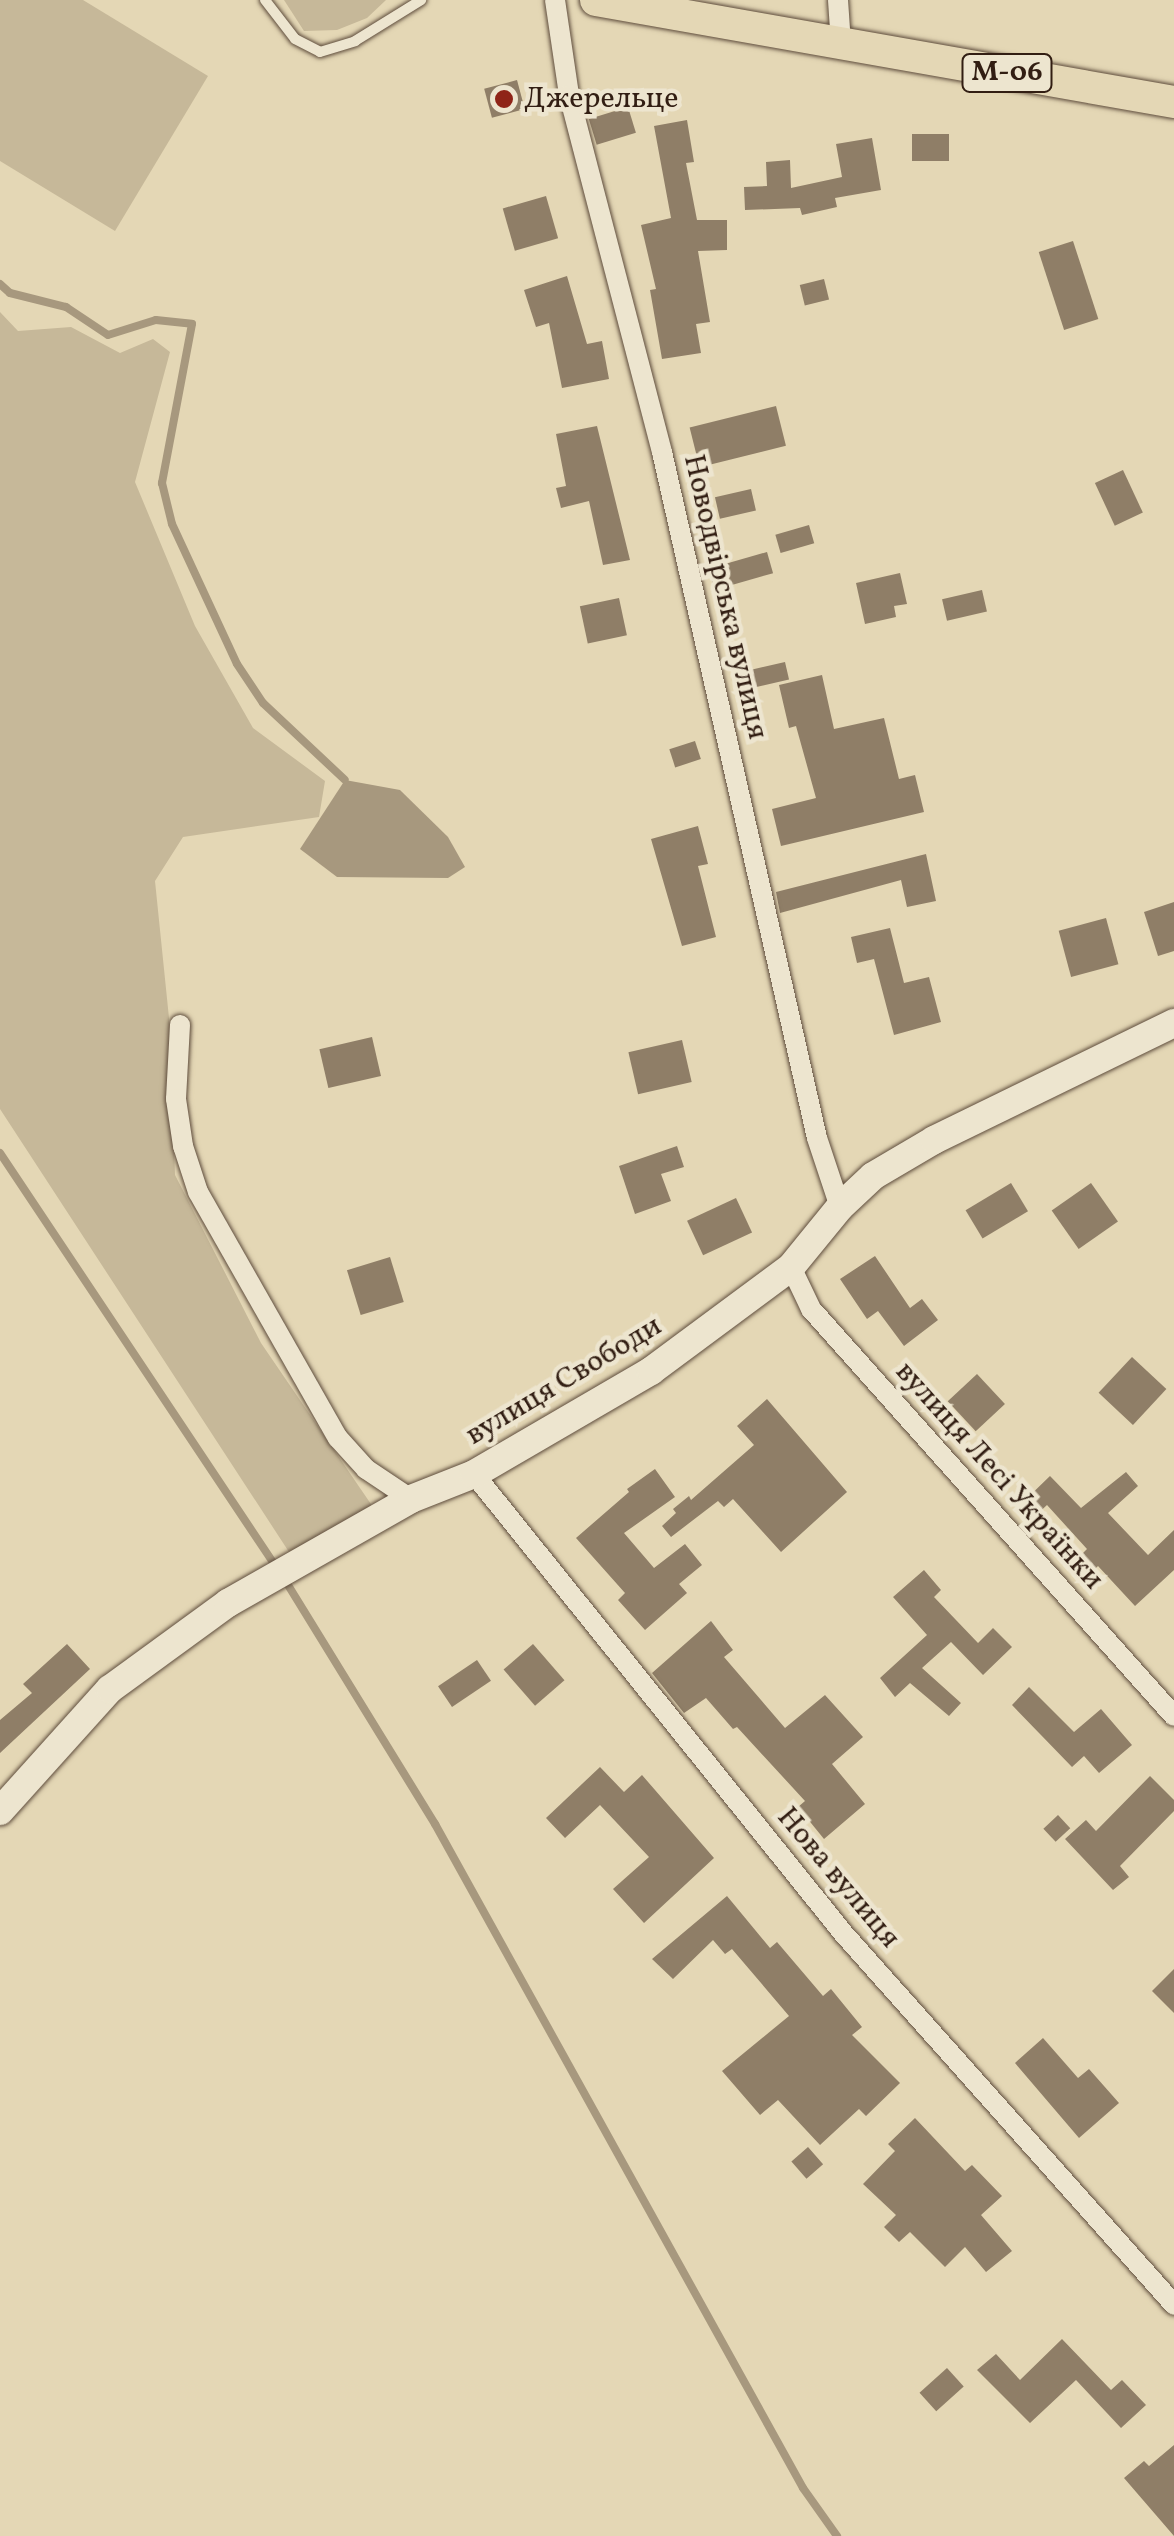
<!DOCTYPE html>
<meta charset="utf-8">
<style>
body{margin:0}
#map{position:relative;width:1174px;height:2536px;overflow:hidden;background:#e4d7b5;font-family:Vollkorn,serif}
div>[style]{position:absolute}
.green>*{inset:0;background:#c6b899}
.water>*{inset:0;background:#a7987e}
.stream>*{height:8px;margin:-4px;padding:0 4px;transform-origin:4px;border-radius:4px;background:#a7987e}
.building>*{inset:0;background:#8f7e67;transform-origin:0 0}
.roads{filter:drop-shadow(0 0 2px #5e4c3c) drop-shadow(0 0 2px #5e4c3c)}
.service>*{height:10px;margin:-5px;padding:0 5px;transform-origin:5px;border-radius:5px;background:#ede5cf}
.minor>*{height:20px;margin:-10px;padding:0 10px;transform-origin:10px;border-radius:10px;background:#ede5cf}
.secondary>*{height:28px;margin:-14px;padding:0 14px;transform-origin:14px;border-radius:14px;background:#ede5cf}
.trunk>*{height:32px;margin:-16px;padding:0 16px;transform-origin:16px;border-radius:16px;background:#e4d7b5}
.dots>*{width:28px;height:28px;translate:-50% -50%;box-sizing:border-box;border:5px solid #ede5cf;border-radius:50%}
span{translate:-50% -50%;white-space:nowrap;text-align:center;line-height:1.15;-webkit-text-stroke:9px #ede5cf;paint-order:stroke}
.shield-label span{padding:2px 8px;background:#ede5cf;border:2px solid;border-radius:8px;-webkit-text-stroke-width:0}
.shield-label{font-size:28px;color:#321e13;font-weight:700}
.poi-label{font-size:30px;color:#321e13}
.left{translate:0 -50%;text-align:left}
.street-label{font-size:30px;color:#321e13}
</style>
<div id="map">
<div class="green">
<i style="clip-path:polygon(0 0,83px 0,208px 76px,115px 231px,0 161px)"></i>
<i style="clip-path:polygon(284px 0,386px 0,367px 18px,337px 30px,304px 31px)"></i>
<i style="clip-path:polygon(0 312px,18px 331px,71px 327px,120px 353px,153px 339px,170px 352px,135px 482px,195px 626px,253px 728px,325px 781px,319px 817px,183px 837px,155px 881px,169px 1018px,175px 1175px,261px 1343px,375px 1510px,289px 1552px,0 1109px)"></i>
</div>
<div class="water">
<i style="clip-path:polygon(345px 780px,400px 790px,448px 837px,465px 867px,448px 878px,337px 877px,300px 849px)"></i>
</div>
<div class="stream">
<i style="left:0;top:284px;width:13px;rotate:42deg"></i>
<i style="left:10px;top:293px;width:58px;rotate:14deg"></i>
<i style="left:66px;top:307px;width:50px;rotate:33.7deg"></i>
<i style="left:108px;top:335px;width:50px;rotate:-17.4deg"></i>
<i style="left:156px;top:320px;width:36px;rotate:6deg"></i>
<i style="left:192px;top:324px;width:162px;rotate:100.7deg"></i>
<i style="left:162px;top:483px;width:42px;rotate:76.3deg"></i>
<i style="left:172px;top:524px;width:154px;rotate:65.1deg"></i>
<i style="left:237px;top:664px;width:47px;rotate:56.3deg"></i>
<i style="left:263px;top:703px;width:112px;rotate:43.2deg"></i>
<i style="left:0;top:1153px;width:493px;rotate:56.3deg"></i>
<i style="left:288px;top:1585px;width:281px;rotate:58.4deg"></i>
<i style="left:435px;top:1824px;width:759px;rotate:61deg"></i>
<i style="left:803px;top:2488px;width:59px;rotate:54.7deg"></i>
</div>
<div class="building">
<i style="left:517px;top:80px;width:30px;height:34px;rotate:75deg"></i>
<i style="left:628px;top:107px;width:27px;height:41px;rotate:73deg"></i>
<i style="clip-path:polygon(687px 120px,694px 162px,686px 163px,697px 220px,727px 220px,727px 250px,698px 251px,710px 322px,696px 324px,701px 353px,662px 359px,650px 290px,656px 289px,641px 225px,671px 218px,654px 126px)"></i>
<i style="left:912px;top:134px;width:37px;height:27px"></i>
<i style="clip-path:polygon(872px 138px,881px 190px,835px 198px,837px 207px,802px 215px,800px 208px,745px 210px,744px 187px,767px 186px,766px 162px,790px 160px,791px 188px,842px 177px,836px 144px)"></i>
<i style="left:546px;top:196px;width:44px;height:45px;rotate:74deg"></i>
<i style="left:1073px;top:241px;width:82px;height:36px;rotate:72deg"></i>
<i style="clip-path:polygon(567px 276px,587px 344px,602px 341px,609px 379px,562px 388px,549px 323px,536px 327px,524px 290px)"></i>
<i style="left:824px;top:279px;width:21px;height:25px;rotate:76deg"></i>
<i style="left:776px;top:406px;width:41px;height:89px;rotate:76deg"></i>
<i style="clip-path:polygon(597px 426px,630px 560px,603px 565px,589px 501px,561px 508px,556px 488px,566px 486px,556px 434px)"></i>
<i style="left:1123px;top:470px;width:47px;height:31px;rotate:65deg"></i>
<i style="left:751px;top:489px;width:22px;height:37px;rotate:77deg"></i>
<i style="left:809px;top:525px;width:19px;height:35px;rotate:74deg"></i>
<i style="left:767px;top:552px;width:22px;height:61px;rotate:74deg"></i>
<i style="clip-path:polygon(900px 573px,907px 604px,894px 606px,896px 617px,865px 624px,856px 583px)"></i>
<i style="left:982px;top:590px;width:22px;height:41px;rotate:77deg"></i>
<i style="left:619px;top:598px;width:38px;height:40px;rotate:78deg"></i>
<i style="left:785px;top:662px;width:18px;height:51px;rotate:77deg"></i>
<i style="clip-path:polygon(822px 675px,834px 729px,884px 718px,899px 779px,915px 775px,924px 812px,781px 846px,772px 809px,816px 798px,796px 726px,789px 728px,779px 685px)"></i>
<i style="left:695px;top:741px;width:19px;height:27px;rotate:72deg"></i>
<i style="clip-path:polygon(698px 826px,708px 864px,698px 866px,716px 937px,682px 946px,651px 839px)"></i>
<i style="clip-path:polygon(926px 854px,936px 901px,907px 907px,901px 880px,780px 913px,776px 892px)"></i>
<i style="clip-path:polygon(1174px 902px,1174px 951px,1158px 956px,1144px 912px)"></i>
<i style="left:1106px;top:918px;width:48px;height:49px;rotate:75deg"></i>
<i style="clip-path:polygon(890px 928px,904px 983px,929px 977px,941px 1022px,894px 1035px,874px 959px,857px 963px,851px 937px)"></i>
<i style="left:372px;top:1037px;width:40px;height:54px;rotate:77deg"></i>
<i style="left:682px;top:1040px;width:43px;height:55px;rotate:77deg"></i>
<i style="clip-path:polygon(677px 1146px,684px 1167px,661px 1174px,671px 1201px,635px 1214px,619px 1166px)"></i>
<i style="left:1011px;top:1183px;width:33px;height:53px;rotate:59deg"></i>
<i style="left:1091px;top:1183px;width:47px;height:48px;rotate:55deg"></i>
<i style="left:736px;top:1198px;width:38px;height:54px;rotate:65deg"></i>
<i style="clip-path:polygon(875px 1256px,910px 1308px,922px 1299px,938px 1320px,904px 1346px,878px 1311px,867px 1319px,840px 1279px)"></i>
<i style="left:390px;top:1257px;width:47px;height:45px;rotate:73deg"></i>
<i style="left:1132px;top:1357px;width:47px;height:49px;rotate:43deg"></i>
<i style="left:977px;top:1374px;width:41px;height:40px;rotate:47deg"></i>
<i style="clip-path:polygon(767px 1399px,847px 1492px,781px 1552px,733px 1499px,724px 1507px,718px 1501px,671px 1537px,662px 1526px,676px 1513px,673px 1509px,689px 1496px,691px 1500px,754px 1445px,737px 1426px)"></i>
<i style="clip-path:polygon(655px 1469px,675px 1497px,624px 1533px,654px 1568px,685px 1544px,702px 1565px,679px 1584px,687px 1593px,645px 1630px,618px 1600px,625px 1593px,576px 1538px,629px 1492px,627px 1489px)"></i>
<i style="clip-path:polygon(1126px 1472px,1138px 1486px,1108px 1513px,1148px 1555px,1174px 1530px,1174px 1570px,1135px 1606px,1098px 1566px,1093px 1571px,1079px 1557px,1087px 1549px,1047px 1505px,1032px 1519px,1019px 1506px,1050px 1476px,1081px 1508px)"></i>
<i style="clip-path:polygon(924px 1570px,941px 1590px,934px 1597px,978px 1643px,993px 1628px,1012px 1647px,983px 1675px,951px 1642px,922px 1668px,961px 1703px,949px 1716px,910px 1683px,895px 1697px,880px 1678px,927px 1635px,893px 1597px)"></i>
<i style="clip-path:polygon(711px 1621px,733px 1650px,724px 1657px,785px 1728px,825px 1695px,863px 1737px,832px 1764px,865px 1804px,824px 1839px,798px 1807px,805px 1801px,737px 1727px,733px 1729px,706px 1698px,684px 1713px,652px 1673px)"></i>
<i style="clip-path:polygon(67px 1644px,90px 1669px,0 1753px,0 1720px,32px 1693px,23px 1684px)"></i>
<i style="left:533px;top:1644px;width:48px;height:39px;rotate:49deg"></i>
<i style="left:477px;top:1660px;width:25px;height:47px;rotate:56deg"></i>
<i style="clip-path:polygon(1029px 1687px,1074px 1732px,1101px 1709px,1132px 1745px,1099px 1773px,1084px 1756px,1072px 1767px,1012px 1705px)"></i>
<i style="clip-path:polygon(600px 1767px,624px 1792px,642px 1775px,714px 1858px,644px 1923px,613px 1889px,649px 1857px,600px 1805px,565px 1838px,546px 1818px)"></i>
<i style="clip-path:polygon(1150px 1776px,1174px 1800px,1174px 1811px,1120px 1866px,1129px 1877px,1113px 1890px,1065px 1839px,1086px 1820px,1096px 1831px)"></i>
<i style="left:1058px;top:1815px;width:18px;height:20px;rotate:47deg"></i>
<i style="clip-path:polygon(727px 1896px,770px 1948px,777px 1942px,823px 1996px,831px 1989px,862px 2027px,852px 2035px,900px 2083px,866px 2116px,859px 2109px,820px 2145px,778px 2100px,760px 2115px,722px 2071px,789px 2016px,732px 1949px,725px 1954px,713px 1940px,673px 1979px,652px 1959px)"></i>
<i style="clip-path:polygon(1174px 1969px,1174px 2013px,1152px 1991px)"></i>
<i style="clip-path:polygon(1043px 2038px,1078px 2078px,1089px 2069px,1119px 2103px,1079px 2138px,1015px 2063px)"></i>
<i style="clip-path:polygon(915px 2118px,965px 2171px,972px 2165px,1002px 2196px,981px 2215px,1012px 2251px,986px 2272px,965px 2247px,945px 2267px,910px 2232px,899px 2242px,884px 2227px,896px 2215px,863px 2184px,895px 2151px,888px 2144px)"></i>
<i style="left:808px;top:2147px;width:23px;height:22px;rotate:49deg"></i>
<i style="clip-path:polygon(1062px 2339px,1111px 2390px,1122px 2380px,1146px 2405px,1121px 2428px,1076px 2380px,1030px 2423px,977px 2370px,996px 2354px,1020px 2380px)"></i>
<i style="left:947px;top:2368px;width:25px;height:37px;rotate:48deg"></i>
<i style="clip-path:polygon(1174px 2445px,1174px 2536px,1124px 2478px,1144px 2461px,1149px 2466px)"></i>
</div>
<div class="roads">
<div class="service">
<i style="left:265px;top:0;width:49px;rotate:52.4deg"></i>
<i style="left:295px;top:39px;width:28px;rotate:27deg"></i>
<i style="left:320px;top:52px;width:37px;rotate:-17deg"></i>
<i style="left:355px;top:41px;width:78px;rotate:-31.8deg"></i>
</div>
<div class="minor">
<i style="left:555px;top:0;width:96px;rotate:81.6deg"></i>
<i style="left:569px;top:95px;width:369px;rotate:75.4deg"></i>
<i style="left:662px;top:452px;width:703px;rotate:77.27deg"></i>
<i style="left:817px;top:1138px;width:73px;rotate:71.6deg"></i>
<i style="left:838px;top:0;width:44px;rotate:86.1deg"></i>
<i style="left:180px;top:1025px;width:74px;rotate:93.1deg"></i>
<i style="left:176px;top:1099px;width:48px;rotate:81.5deg"></i>
<i style="left:183px;top:1146px;width:48px;rotate:71.9deg"></i>
<i style="left:198px;top:1192px;width:283px;rotate:60.4deg"></i>
<i style="left:338px;top:1438px;width:42px;rotate:47.9deg"></i>
<i style="left:366px;top:1469px;width:54px;rotate:33.7deg"></i>
<i style="left:791px;top:1267px;width:47px;rotate:64.5deg"></i>
<i style="left:811px;top:1309px;width:545px;rotate:48.27deg"></i>
<i style="left:474px;top:1474px;width:589px;rotate:51.2deg"></i>
<i style="left:843px;top:1933px;width:498px;rotate:48.3deg"></i>
</div>
<div class="secondary">
<i style="left:0;top:1811px;width:164px;rotate:-48deg"></i>
<i style="left:110px;top:1689px;width:146px;rotate:-36.1deg"></i>
<i style="left:228px;top:1603px;width:210px;rotate:-29.6deg"></i>
<i style="left:411px;top:1499px;width:68px;rotate:-21.6deg"></i>
<i style="left:474px;top:1474px;width:205px;rotate:-30.2deg"></i>
<i style="left:651px;top:1371px;width:174px;rotate:-36.6deg"></i>
<i style="left:791px;top:1267px;width:77px;rotate:-50.8deg"></i>
<i style="left:840px;top:1207px;width:45px;rotate:-43.2deg"></i>
<i style="left:873px;top:1176px;width:71px;rotate:-30.5deg"></i>
<i style="left:934px;top:1140px;width:267px;rotate:-26deg"></i>
</div>
<div class="trunk">
<i style="left:596px;top:0;width:587px;rotate:10.01deg"></i>
</div>
</div>
<div class="dots">
<i style="left:504px;top:99px;background:#8f2418"></i>
</div>
<div class="shield-label">
<span style="left:1007px;top:73px">М-06</span>
</div>
<div class="poi-label">
<span class="left" style="left:524px;top:99px">Джерельце</span>
</div>
<div class="street-label">
<span style="left:725px;top:597px;rotate:77deg">Новодвірська вулиця</span>
<span style="left:564px;top:1381px;rotate:-31deg">вулиця Свободи</span>
<span style="left:999px;top:1476px;rotate:48deg">вулиця Лесі Українки</span>
<span style="left:838px;top:1878px;rotate:50deg">Нова вулиця</span>
</div>
</div>
